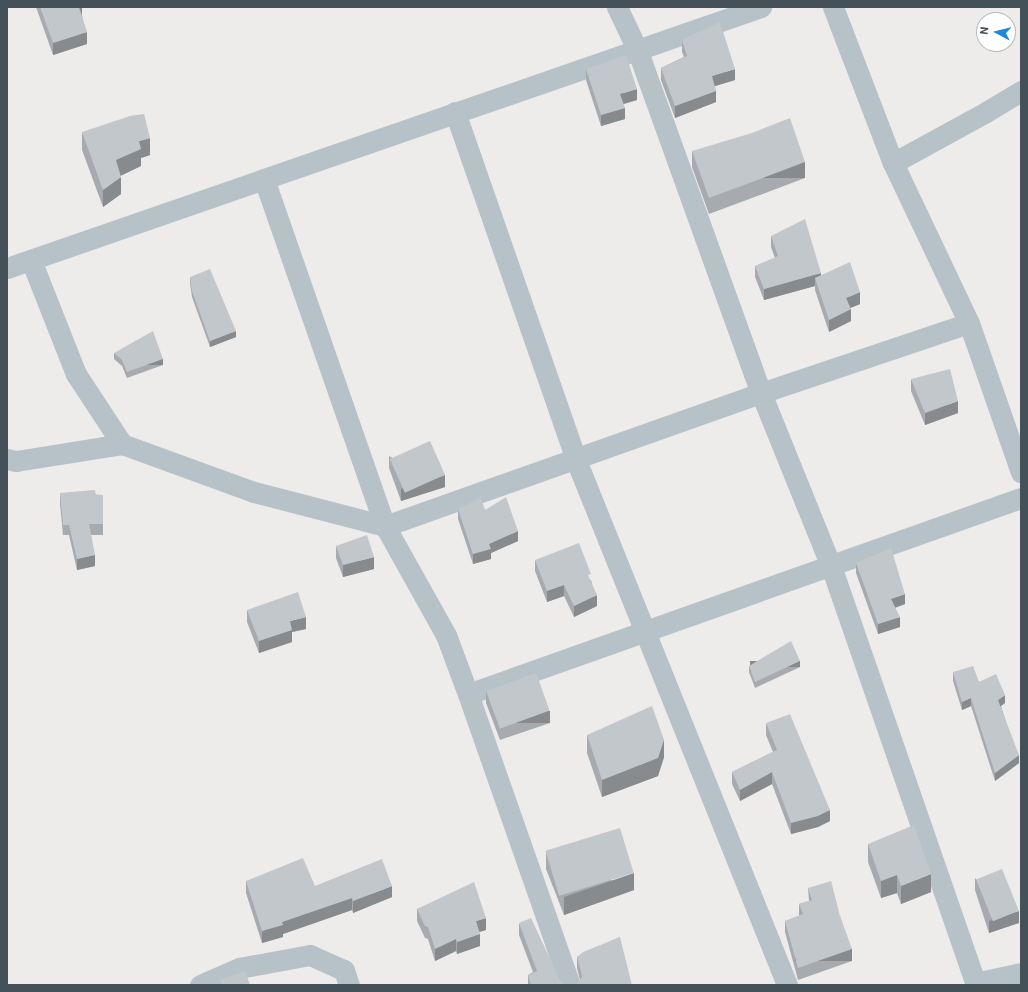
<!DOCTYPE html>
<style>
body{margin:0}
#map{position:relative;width:1028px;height:992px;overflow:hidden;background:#eeebeb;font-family:Roboto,sans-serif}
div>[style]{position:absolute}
.street>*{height:21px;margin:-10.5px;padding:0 10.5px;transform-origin:10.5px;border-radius:10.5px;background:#b6c2c8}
.wall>*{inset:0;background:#a7abaf}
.shaded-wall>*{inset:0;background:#888b8e;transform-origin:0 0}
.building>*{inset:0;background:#c2c7cb;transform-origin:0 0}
span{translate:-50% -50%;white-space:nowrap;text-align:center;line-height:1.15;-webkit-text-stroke:3px #fff;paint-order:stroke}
.frame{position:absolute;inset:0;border:8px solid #445158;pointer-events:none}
.north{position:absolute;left:976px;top:12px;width:40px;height:40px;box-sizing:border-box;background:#fff;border:1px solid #b4b9bc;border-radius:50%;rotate:277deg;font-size:11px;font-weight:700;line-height:16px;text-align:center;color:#445158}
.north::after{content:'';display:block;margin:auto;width:14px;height:18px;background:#1889db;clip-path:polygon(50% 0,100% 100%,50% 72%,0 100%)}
</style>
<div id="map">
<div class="street">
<i style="left:617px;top:7px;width:47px;rotate:64.5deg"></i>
<i style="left:637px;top:49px;width:366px;rotate:70.2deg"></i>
<i style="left:761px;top:393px;width:187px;rotate:68deg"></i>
<i style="left:831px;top:566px;width:441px;rotate:70.9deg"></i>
<i style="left:975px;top:983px;width:47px;rotate:-12.3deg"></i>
<i style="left:833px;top:7px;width:167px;rotate:69deg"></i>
<i style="left:893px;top:163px;width:177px;rotate:64.6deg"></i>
<i style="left:969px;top:323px;width:158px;rotate:70.8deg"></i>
<i style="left:455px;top:112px;width:368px;rotate:70.8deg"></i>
<i style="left:576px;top:460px;width:566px;rotate:68.1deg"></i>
<i style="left:893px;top:163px;width:106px;rotate:-28.7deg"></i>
<i style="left:986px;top:112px;width:41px;rotate:-31deg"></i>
<i style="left:264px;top:179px;width:367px;rotate:70.8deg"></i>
<i style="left:385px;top:526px;width:125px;rotate:60.8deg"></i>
<i style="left:446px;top:635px;width:63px;rotate:69.6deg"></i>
<i style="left:468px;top:694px;width:587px;rotate:-19.52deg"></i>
<i style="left:31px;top:260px;width:123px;rotate:68.5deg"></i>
<i style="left:76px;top:374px;width:84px;rotate:56.7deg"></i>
<i style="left:122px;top:444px;width:140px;rotate:20deg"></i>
<i style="left:254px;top:492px;width:135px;rotate:14.5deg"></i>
<i style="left:385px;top:526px;width:399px;rotate:-19.5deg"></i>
<i style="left:761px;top:393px;width:219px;rotate:-18.6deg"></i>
<i style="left:7px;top:268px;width:798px;rotate:-19.09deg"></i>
<i style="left:7px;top:459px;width:9px;rotate:13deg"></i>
<i style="left:16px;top:461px;width:107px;rotate:-9.1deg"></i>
<i style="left:468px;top:694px;width:308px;rotate:70.7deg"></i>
<i style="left:200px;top:985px;width:43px;rotate:-23.6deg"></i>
<i style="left:239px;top:968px;width:72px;rotate:-10.4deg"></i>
<i style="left:310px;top:955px;width:37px;rotate:24deg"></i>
<i style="left:344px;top:970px;width:16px;rotate:72deg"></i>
</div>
<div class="wall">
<i style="clip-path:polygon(36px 7px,82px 7px,82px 15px,87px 44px,53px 55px)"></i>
<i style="clip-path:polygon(682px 40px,735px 80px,715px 86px,716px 102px,675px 118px,661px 80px,661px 68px,684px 57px,682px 52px)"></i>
<i style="clip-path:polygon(586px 69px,637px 100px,623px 104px,625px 119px,601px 126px,586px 80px)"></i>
<i style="clip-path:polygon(82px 132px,150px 155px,141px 158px,141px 166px,120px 176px,121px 194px,103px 207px,82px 150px)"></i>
<i style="clip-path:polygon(692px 151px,805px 178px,709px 214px,692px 167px)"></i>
<i style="clip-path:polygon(771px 236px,821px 276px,860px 304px,850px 308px,851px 321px,829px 332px,815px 290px,815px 286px,764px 300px,755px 277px,755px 266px,775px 258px,771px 247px)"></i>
<i style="clip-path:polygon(190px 277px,236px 337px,210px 347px,192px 297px,190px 283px)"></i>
<i style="clip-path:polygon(114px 353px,163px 365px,127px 378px,122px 366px,114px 359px)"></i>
<i style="clip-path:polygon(911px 379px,958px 413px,925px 425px,911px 391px)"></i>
<i style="clip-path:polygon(389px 456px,445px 487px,401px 501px,389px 468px)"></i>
<i style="clip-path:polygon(60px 493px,103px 495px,103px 535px,91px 535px,95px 566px,77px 570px,69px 535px,63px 535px,60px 504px)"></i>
<i style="clip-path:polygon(458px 509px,485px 510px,518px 541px,491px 553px,491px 559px,473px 564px,458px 519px)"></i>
<i style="clip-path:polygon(336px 546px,374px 569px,343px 577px,336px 558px)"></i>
<i style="clip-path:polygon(535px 560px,591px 580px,597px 606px,574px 617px,564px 596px,547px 602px,535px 571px)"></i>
<i style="clip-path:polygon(856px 563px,905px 604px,895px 608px,900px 627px,878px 634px,856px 573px)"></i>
<i style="clip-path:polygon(247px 610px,306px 629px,292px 632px,292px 642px,259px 653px,247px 622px)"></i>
<i style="clip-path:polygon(749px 666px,800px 667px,755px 688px,749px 672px)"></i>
<i style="clip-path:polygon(953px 672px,979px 682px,1005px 703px,1001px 706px,1019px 763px,995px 781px,971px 706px,962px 710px,953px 681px)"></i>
<i style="clip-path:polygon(486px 691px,550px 723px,500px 740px,486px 703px)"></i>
<i style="clip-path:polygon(766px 723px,830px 821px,818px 827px,791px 834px,772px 784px,740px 801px,732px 784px,732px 772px,773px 752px,766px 735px)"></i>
<i style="clip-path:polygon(587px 735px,664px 757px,658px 776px,602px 797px,587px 753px)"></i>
<i style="clip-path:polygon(868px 844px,931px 892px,901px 904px,897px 893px,881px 898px,868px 862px)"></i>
<i style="clip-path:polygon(546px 852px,634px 890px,564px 915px,546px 869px)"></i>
<i style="clip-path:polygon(975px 878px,1019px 923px,989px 933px,975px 890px)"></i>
<i style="clip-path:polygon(246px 881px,315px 886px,392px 897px,353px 913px,352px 910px,283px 934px,283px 937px,262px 943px,246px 893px)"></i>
<i style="clip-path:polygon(808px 888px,840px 916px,852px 961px,798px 980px,785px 932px,785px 921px,799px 916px,799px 904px,809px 901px)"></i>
<i style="clip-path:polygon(417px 909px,486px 930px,479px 932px,480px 946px,457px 954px,456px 951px,435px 961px,428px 939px,425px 938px,417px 921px)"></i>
<i style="clip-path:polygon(519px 923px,563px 983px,567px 985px,528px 985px,528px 975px,533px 972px,519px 935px)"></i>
<i style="clip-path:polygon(620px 937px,579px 982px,580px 980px,577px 968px,577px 957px)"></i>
</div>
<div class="shaded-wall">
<i style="clip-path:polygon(78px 7px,82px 7px,82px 14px,78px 16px)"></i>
<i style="clip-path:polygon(87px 32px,87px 44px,53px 55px,53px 43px)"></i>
<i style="clip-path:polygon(735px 69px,735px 80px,712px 87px,712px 76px)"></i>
<i style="clip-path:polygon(637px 89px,637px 100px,620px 105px,620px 94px)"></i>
<i style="clip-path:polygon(716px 91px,716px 102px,675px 118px,675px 106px)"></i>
<i style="clip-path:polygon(625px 108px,625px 119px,601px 126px,601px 115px)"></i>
<i style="clip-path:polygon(150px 138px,150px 155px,141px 158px,141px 166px,116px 178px,116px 160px,139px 141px)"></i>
<i style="left:805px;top:162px;width:16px;height:103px;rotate:90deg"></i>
<i style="clip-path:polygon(121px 177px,121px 194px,103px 207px,103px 190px)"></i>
<i style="clip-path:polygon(821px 273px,821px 284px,815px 278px,815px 286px,764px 300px,764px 289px)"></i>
<i style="clip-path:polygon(860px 292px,860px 304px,846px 310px,846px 298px)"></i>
<i style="clip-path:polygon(851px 309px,851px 321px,829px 332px,829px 320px)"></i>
<i style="clip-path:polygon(236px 331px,236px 337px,210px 347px,210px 341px)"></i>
<i style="left:163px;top:359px;width:6px;height:38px;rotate:90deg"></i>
<i style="clip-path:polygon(958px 401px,958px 413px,925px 425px,925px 413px)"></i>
<i style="clip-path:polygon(445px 475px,445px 487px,401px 501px,401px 489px)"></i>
<i style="clip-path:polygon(518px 531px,518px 541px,491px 553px,491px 559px,473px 564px,473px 554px,489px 544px)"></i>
<i style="clip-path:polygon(95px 555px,95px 566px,77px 570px,77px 559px)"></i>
<i style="clip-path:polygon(374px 557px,374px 569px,343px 577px,343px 565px)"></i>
<i style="clip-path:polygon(564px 585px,564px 596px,547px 602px,547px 591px)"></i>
<i style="clip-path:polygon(905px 594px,905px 604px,891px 609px,891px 599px)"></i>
<i style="clip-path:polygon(597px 595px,597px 606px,574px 617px,574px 606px)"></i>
<i style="clip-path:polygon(306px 617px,306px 629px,292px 632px,292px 642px,259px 653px,259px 641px,290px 621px)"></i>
<i style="clip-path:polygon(900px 617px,900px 627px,878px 634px,878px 624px)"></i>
<i style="left:800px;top:661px;width:6px;height:50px;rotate:90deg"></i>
<i style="clip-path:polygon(1005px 695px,1005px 703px,998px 708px,998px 700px)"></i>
<i style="clip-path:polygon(971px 698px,971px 706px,962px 710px,962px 702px)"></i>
<i style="left:550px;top:711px;width:12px;height:53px;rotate:90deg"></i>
<i style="clip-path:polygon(664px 740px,664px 757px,658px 776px,602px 797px,602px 780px)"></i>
<i style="clip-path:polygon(1019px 755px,1019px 763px,995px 781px,995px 773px)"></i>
<i style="clip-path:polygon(772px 772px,772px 784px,740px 801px,740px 790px)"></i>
<i style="clip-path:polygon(830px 810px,830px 821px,818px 827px,791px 834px,791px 823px)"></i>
<i style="clip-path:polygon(634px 873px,634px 890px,564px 915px,564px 897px)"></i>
<i style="clip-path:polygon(931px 874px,931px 892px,901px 904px,901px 886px)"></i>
<i style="clip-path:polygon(897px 875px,897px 893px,881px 898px,881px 881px)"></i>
<i style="clip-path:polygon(392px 886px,392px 897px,353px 913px,353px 901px)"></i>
<i style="clip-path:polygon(352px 898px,352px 910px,283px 934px,283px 937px,262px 943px,262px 931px,282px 922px)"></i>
<i style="clip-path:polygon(1019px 911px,1019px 923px,989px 933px,989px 921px)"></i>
<i style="clip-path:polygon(486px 918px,486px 930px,476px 933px,476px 921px)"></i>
<i style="clip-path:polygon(480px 934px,480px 946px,457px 954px,457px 942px)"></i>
<i style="clip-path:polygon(456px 939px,456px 951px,435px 961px,435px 949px)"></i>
<i style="left:852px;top:949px;width:12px;height:57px;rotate:90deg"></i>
</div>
<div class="building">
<i style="clip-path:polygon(40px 7px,79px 7px,87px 32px,53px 43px)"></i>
<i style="clip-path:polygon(720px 22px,735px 69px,712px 76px,716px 91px,675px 106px,661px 68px,687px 56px,682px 40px)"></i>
<i style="clip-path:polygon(626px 55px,637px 89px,620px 94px,625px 108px,601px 115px,586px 69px)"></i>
<i style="clip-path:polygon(144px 114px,150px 138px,139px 141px,141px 149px,116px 160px,121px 177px,103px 190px,82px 132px,130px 116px)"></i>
<i style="clip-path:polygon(790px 118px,805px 162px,709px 198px,692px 151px,752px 133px)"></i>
<i style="clip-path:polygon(805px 219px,821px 273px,764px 289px,755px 266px,778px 256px,771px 236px)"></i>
<i style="clip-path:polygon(850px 262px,860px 292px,846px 298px,851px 309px,829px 320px,815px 278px)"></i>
<i style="clip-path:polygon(210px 269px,236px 331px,210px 341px,192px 291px,190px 277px)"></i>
<i style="clip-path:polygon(153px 331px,163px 359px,127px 372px,122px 360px,114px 353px)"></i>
<i style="clip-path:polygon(950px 369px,958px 401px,925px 413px,911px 379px)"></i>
<i style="left:430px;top:441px;width:37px;height:44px;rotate:66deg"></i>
<i style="clip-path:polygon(95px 490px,96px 495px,103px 495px,103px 524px,89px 524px,95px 555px,77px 559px,69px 525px,63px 525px,60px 493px)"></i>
<i style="clip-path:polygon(506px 497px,518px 531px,489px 544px,491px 549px,473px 554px,458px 509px,481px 498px,485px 510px)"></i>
<i style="clip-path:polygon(367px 535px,374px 557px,343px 565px,336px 546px)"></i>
<i style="clip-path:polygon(579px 543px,591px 574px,588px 575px,597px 595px,574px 606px,564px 585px,547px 591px,535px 560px)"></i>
<i style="clip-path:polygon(891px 548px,905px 594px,891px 599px,900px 617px,878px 624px,856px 563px)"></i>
<i style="clip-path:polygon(298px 592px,306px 617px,290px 621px,292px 630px,259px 641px,247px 610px)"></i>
<i style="clip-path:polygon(791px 641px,800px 661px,755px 682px,749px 666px)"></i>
<i style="clip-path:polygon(973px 666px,979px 682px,996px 674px,1005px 695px,998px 700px,1019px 755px,995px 773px,971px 698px,962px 702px,953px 672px)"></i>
<i style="left:536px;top:673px;width:40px;height:53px;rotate:70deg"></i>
<i style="clip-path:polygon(652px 706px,664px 740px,658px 758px,602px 780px,587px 735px)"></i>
<i style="clip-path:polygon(790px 714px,830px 810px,818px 816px,791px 823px,772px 772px,740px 790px,732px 772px,777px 750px,766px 723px)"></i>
<i style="clip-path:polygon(914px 825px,931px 874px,901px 886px,897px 875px,881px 881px,868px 844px)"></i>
<i style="left:620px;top:828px;width:47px;height:78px;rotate:73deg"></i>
<i style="clip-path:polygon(303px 858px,315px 886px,382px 859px,392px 886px,353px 901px,352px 898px,282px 922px,283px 925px,262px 931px,246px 881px)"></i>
<i style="left:1002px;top:869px;width:45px;height:28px;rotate:68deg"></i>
<i style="clip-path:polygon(831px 881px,840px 916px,852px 949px,798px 968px,785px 921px,803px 914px,799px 904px,812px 900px,808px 888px)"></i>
<i style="clip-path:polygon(474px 882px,486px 918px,476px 921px,480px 934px,457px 942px,456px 939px,435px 949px,428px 927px,425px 926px,417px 909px)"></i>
<i style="clip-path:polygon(531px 918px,559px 978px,563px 983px,567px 985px,531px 985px,528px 975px,537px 971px,519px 923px)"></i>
<i style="clip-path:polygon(620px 937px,632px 985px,574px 985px,579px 982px,582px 976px,577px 957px,583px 952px)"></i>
<i style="clip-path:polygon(245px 971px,250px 985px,222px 985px,220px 980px)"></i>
</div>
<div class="frame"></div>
<div class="north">N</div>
</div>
